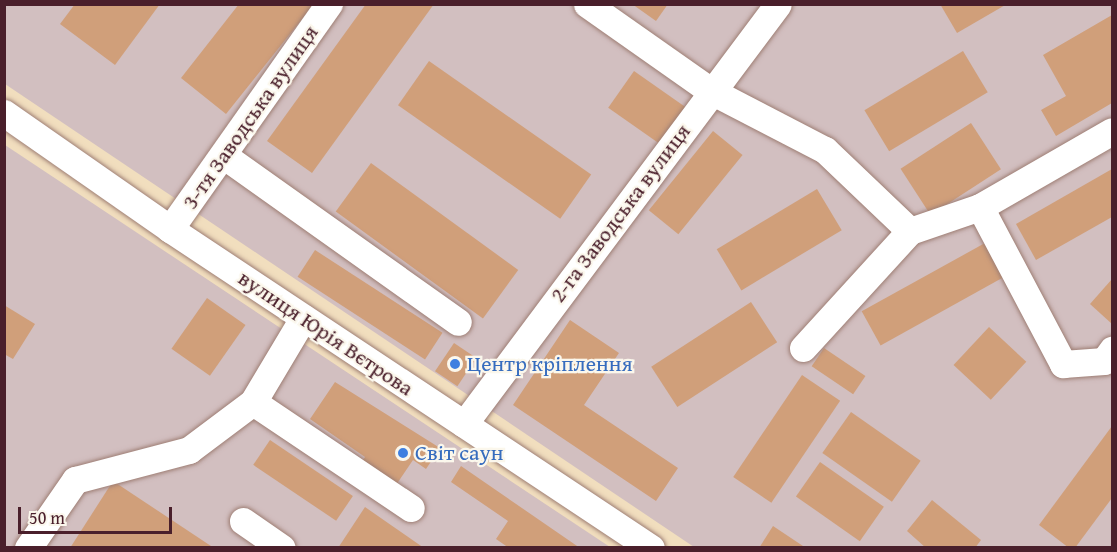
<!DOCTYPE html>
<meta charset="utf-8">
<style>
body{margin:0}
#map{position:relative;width:1117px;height:552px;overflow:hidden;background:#f1debe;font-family:"Gentium Book Plus",serif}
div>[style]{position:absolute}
.industrial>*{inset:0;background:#d2bfc0}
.building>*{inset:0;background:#d09f7a;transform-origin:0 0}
.roads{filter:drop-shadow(0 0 2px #9e7e74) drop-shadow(0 0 2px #9e7e74)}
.minor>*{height:27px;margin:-13.5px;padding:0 13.5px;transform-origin:13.5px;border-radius:13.5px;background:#fff}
.dots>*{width:16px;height:16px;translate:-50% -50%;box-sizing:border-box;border:3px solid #fbf7ec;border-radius:50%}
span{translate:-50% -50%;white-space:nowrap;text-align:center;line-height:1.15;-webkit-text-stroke:4.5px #fbf7ec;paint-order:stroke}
.street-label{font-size:22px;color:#4a1f2b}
.shop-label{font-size:22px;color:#366cbe}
.left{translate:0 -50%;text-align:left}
.frame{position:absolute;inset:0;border:6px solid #4a1f2b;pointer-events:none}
.scale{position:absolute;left:18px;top:507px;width:154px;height:27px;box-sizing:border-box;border:3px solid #4a1f2b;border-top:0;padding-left:8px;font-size:18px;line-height:21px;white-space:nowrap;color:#4a1f2b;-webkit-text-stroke:4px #fbf7ec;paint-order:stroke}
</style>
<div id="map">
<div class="industrial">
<i style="clip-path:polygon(4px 5px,1112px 5px,1112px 547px,694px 547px,5px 84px)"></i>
<i style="clip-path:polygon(5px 145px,610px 547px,5px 547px)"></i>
</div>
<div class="building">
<i style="clip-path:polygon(75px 4px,160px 4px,115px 65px,60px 24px)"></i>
<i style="clip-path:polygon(239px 4px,314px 4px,226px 114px,181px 78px)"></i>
<i style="clip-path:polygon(366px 4px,434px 4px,312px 173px,267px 141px)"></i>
<i style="clip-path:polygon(632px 4px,668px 4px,656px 21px)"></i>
<i style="clip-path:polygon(940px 4px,1007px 4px,957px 33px)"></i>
<i style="clip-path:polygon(1112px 15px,1112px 103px,1056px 136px,1041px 110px,1066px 96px,1043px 55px)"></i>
<i style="left:963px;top:51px;width:48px;height:115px;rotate:59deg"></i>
<i style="left:429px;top:61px;width:198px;height:54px;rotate:35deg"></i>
<i style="left:634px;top:71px;width:64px;height:45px;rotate:35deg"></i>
<i style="left:971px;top:123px;width:55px;height:84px;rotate:57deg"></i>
<i style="left:713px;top:131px;width:38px;height:102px;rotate:39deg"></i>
<i style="left:371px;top:163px;width:182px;height:60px;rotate:36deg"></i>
<i style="clip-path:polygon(1112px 169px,1112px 217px,1036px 260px,1016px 224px)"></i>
<i style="left:817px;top:189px;width:48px;height:117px;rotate:59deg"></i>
<i style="left:985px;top:243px;width:39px;height:141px;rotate:61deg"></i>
<i style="left:315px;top:250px;width:152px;height:32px;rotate:33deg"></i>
<i style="clip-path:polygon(1112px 279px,1112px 324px,1090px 304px)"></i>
<i style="left:207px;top:298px;width:47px;height:62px;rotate:35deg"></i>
<i style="left:751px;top:302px;width:48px;height:119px;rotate:57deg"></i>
<i style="clip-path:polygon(4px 305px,35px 324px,13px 359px,4px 354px)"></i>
<i style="clip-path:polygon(570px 320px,619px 353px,584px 405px,678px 468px,656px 501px,513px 405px)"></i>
<i style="left:989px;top:327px;width:51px;height:52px;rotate:43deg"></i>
<i style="left:454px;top:343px;width:27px;height:34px;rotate:34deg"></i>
<i style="left:824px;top:348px;width:50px;height:22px;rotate:34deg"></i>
<i style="left:802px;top:375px;width:46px;height:123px;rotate:34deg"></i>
<i style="clip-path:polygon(335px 382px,440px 448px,426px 469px,413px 460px,394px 488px,360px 465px,365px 457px,310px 419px)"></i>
<i style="left:851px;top:412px;width:85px;height:50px;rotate:35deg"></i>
<i style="clip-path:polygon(1112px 426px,1112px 498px,1075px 548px,1069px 548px,1039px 525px)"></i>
<i style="left:270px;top:440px;width:100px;height:30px;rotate:34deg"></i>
<i style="left:820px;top:462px;width:78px;height:42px;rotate:35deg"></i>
<i style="clip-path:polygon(461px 466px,519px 506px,580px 548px,509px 548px,496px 539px,508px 521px,451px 482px)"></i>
<i style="clip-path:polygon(113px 481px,214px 548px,70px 548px)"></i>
<i style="clip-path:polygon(932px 500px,981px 540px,975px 548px,926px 548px,907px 531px)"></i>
<i style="clip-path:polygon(365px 507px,424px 548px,338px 548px)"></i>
<i style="clip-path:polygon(773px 526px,806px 548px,759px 548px)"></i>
</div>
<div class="roads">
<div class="minor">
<i style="left:587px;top:4px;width:151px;rotate:35.1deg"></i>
<i style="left:711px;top:91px;width:128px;rotate:27.4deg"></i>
<i style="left:825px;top:150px;width:117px;rotate:43.6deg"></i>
<i style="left:4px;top:113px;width:203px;rotate:34.9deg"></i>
<i style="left:170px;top:229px;width:577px;rotate:33.55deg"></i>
<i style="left:223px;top:155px;width:288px;rotate:35.4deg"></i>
<i style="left:980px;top:207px;width:178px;rotate:62.1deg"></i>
<i style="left:1063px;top:364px;width:41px;rotate:-4.2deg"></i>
<i style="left:1104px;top:361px;width:14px;rotate:-54deg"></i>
<i style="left:170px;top:229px;width:276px;rotate:-54.8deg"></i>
<i style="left:803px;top:348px;width:159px;rotate:-47.6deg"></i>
<i style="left:910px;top:231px;width:74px;rotate:-18.9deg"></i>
<i style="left:980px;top:207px;width:152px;rotate:-29.9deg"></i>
<i style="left:253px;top:402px;width:190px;rotate:33.9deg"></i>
<i style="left:464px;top:424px;width:524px;rotate:-53.22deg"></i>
<i style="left:243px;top:521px;width:47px;rotate:34.7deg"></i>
<i style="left:28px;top:548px;width:83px;rotate:-55.3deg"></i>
<i style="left:75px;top:480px;width:118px;rotate:-14.7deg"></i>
<i style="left:189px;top:450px;width:80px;rotate:-36.9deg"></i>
<i style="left:253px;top:402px;width:98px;rotate:-59.2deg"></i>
</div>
</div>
<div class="dots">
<i style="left:455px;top:364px;background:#3f7fe0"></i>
<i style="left:403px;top:453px;background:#3f7fe0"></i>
</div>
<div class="street-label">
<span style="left:250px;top:117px;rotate:-55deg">3-тя Заводська вулиця</span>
<span style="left:620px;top:213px;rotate:-53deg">2-га Заводська вулиця</span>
<span style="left:326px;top:333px;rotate:34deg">вулиця Юрія Вєтрова</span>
</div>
<div class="shop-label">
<span class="left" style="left:467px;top:364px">Центр кріплення</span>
<span class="left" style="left:415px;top:453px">Світ саун</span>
</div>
<div class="frame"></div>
<div class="scale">50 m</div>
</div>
